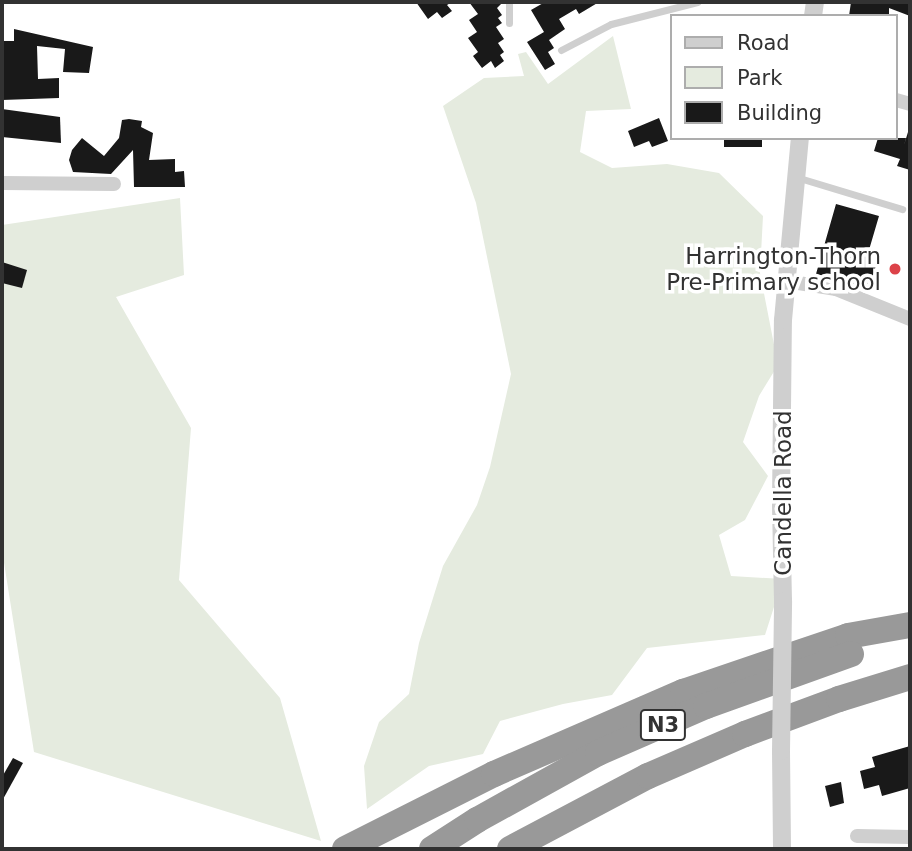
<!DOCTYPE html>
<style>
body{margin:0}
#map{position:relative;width:912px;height:851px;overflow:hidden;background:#fff;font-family:"DejaVu Sans",sans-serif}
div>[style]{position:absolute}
.green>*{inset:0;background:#e5ebdf}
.building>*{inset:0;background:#191919;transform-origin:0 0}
.service>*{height:7px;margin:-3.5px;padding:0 3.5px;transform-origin:3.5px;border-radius:3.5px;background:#cfcfcf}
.minor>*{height:14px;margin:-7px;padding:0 7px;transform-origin:7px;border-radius:7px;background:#cfcfcf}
.tertiary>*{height:18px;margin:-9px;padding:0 9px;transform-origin:9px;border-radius:9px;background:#cfcfcf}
.motorway>*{height:26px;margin:-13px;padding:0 13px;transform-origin:13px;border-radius:13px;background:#999}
.tertiary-bridge>*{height:18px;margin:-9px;padding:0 9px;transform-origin:9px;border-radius:9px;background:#cfcfcf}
.dots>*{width:19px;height:19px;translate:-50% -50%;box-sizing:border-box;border:4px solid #fff;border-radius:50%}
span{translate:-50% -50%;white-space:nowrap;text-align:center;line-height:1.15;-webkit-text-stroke:7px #fff;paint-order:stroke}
.shield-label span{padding:2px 5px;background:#fff;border:2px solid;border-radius:5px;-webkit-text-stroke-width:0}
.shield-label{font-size:21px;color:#323232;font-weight:700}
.poi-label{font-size:23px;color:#323232}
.right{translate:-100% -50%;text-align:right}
.street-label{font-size:23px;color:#323232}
.frame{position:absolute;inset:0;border:4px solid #323232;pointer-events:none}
.legend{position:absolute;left:670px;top:14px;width:228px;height:126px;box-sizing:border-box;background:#fff;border:2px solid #adadad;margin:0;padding:9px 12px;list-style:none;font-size:21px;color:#323232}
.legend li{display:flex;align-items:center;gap:14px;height:35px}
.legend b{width:35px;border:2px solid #adadad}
</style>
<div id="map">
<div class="green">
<i style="clip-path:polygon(613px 36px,631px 109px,586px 111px,580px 152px,612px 168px,667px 164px,719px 173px,763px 216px,760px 273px,778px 365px,759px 396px,743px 442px,768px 476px,745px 520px,719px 535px,731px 576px,783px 579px,765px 635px,647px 648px,612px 695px,563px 704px,500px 721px,483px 754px,429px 766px,367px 809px,364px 766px,379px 722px,409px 694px,419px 643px,443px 566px,477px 505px,490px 467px,511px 374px,476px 203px,443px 106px,484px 78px,524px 76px,518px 54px,526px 52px,548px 84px)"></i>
<i style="clip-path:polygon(180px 198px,184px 275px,116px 297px,191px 428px,179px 580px,280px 698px,321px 841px,34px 752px,2px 550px,2px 225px)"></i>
</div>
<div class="building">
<i style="clip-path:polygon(416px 2px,452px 2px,447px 5px,452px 11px,442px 18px,437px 12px,428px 19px)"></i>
<i style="clip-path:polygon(469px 2px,503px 2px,497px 8px,502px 15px,498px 18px,502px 23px,496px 27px,504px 39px,498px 43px,504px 52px,500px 55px,504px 61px,495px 68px,491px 61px,482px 68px,473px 56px,478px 52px,468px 38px,477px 32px,469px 20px,478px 14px)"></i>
<i style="clip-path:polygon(545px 2px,599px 2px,579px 14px,576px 9px,559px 19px,565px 29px,549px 40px,554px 48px,548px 52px,555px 64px,545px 70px,527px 42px,544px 32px,531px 10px)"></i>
<i style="clip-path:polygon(851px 2px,910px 2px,910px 16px,889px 8px,889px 16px,849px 16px)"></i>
<i style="clip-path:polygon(14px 29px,93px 47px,89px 73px,63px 72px,65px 49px,37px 46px,38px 79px,59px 78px,59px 98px,2px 100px,3px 41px,14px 41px)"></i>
<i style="clip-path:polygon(2px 109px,60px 117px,61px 143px,2px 137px)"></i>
<i style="clip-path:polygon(659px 118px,668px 141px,652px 147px,649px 141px,634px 147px,628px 131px)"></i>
<i style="clip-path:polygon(129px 119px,142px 121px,141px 127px,153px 133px,149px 160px,175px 159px,175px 172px,184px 171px,185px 187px,134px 187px,133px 150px,111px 174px,73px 172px,69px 160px,72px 150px,82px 138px,104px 156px,119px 138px,122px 120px)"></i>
<i style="clip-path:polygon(908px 132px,910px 170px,897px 166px,900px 159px,874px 151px,878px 138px,906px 138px,904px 145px)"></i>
<i style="left:724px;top:138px;width:38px;height:9px"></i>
<i style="clip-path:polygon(836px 204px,879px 216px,869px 250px,880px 252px,872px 279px,876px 280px,873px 290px,816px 274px)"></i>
<i style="clip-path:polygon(2px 262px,27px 270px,22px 288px,2px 283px)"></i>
<i style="clip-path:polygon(910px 746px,910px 788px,882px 796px,879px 785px,864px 789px,860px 771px,875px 767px,872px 757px)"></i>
<i style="clip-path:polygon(13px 758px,23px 763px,2px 801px,2px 777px)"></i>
<i style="clip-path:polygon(841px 782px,844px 803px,830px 807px,825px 786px)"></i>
</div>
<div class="service">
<i style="left:509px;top:2px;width:21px;rotate:90deg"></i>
<i style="left:561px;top:50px;width:56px;rotate:-27.5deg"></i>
<i style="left:611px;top:24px;width:89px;rotate:-14.3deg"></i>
<i style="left:796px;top:177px;width:111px;rotate:16.8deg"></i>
</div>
<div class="minor">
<i style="left:896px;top:100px;width:15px;rotate:16deg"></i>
<i style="left:2px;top:183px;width:112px;rotate:0.5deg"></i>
<i style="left:786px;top:281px;width:51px;rotate:9.1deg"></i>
<i style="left:836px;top:289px;width:80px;rotate:22.1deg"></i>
<i style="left:857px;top:836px;width:53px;rotate:1.1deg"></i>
</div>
<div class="tertiary">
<i style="left:813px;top:16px;width:14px;rotate:-82deg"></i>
<i style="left:783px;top:601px;width:97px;rotate:-91.2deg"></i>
<i style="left:781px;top:504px;width:184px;rotate:-89.4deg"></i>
<i style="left:783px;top:320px;width:183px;rotate:-84.7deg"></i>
<i style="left:781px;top:751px;width:98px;rotate:89.4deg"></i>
</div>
<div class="motorway">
<i style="left:345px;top:849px;width:167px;rotate:-26.7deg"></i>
<i style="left:494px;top:774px;width:206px;rotate:-23.5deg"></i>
<i style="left:683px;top:692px;width:174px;rotate:-18.7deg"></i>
<i style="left:848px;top:636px;width:63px;rotate:-10.1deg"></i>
<i style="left:432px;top:849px;width:54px;rotate:-32.8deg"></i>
<i style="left:477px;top:820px;width:138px;rotate:-29deg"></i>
<i style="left:598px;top:753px;width:118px;rotate:-23.5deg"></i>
<i style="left:706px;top:706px;width:154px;rotate:-19.7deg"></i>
<i style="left:510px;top:849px;width:156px;rotate:-27.9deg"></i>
<i style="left:648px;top:776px;width:106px;rotate:-23.4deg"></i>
<i style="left:745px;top:734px;width:100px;rotate:-20.4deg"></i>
<i style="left:839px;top:699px;width:74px;rotate:-17.2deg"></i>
</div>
<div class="tertiary-bridge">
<i style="left:781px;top:751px;width:150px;rotate:-89.2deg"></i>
</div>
<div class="dots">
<i style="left:895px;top:269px;background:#dc4249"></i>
</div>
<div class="shield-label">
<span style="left:663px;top:725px">N3</span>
</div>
<div class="poi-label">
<span class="right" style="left:881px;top:269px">Harrington-Thorn<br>Pre-Primary school</span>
</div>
<div class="street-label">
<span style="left:783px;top:493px;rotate:-90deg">Candella Road</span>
</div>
<div class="frame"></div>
<ul class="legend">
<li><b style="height:9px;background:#cfcfcf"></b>Road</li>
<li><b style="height:19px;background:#e5ebdf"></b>Park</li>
<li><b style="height:19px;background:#191919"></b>Building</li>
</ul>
</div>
